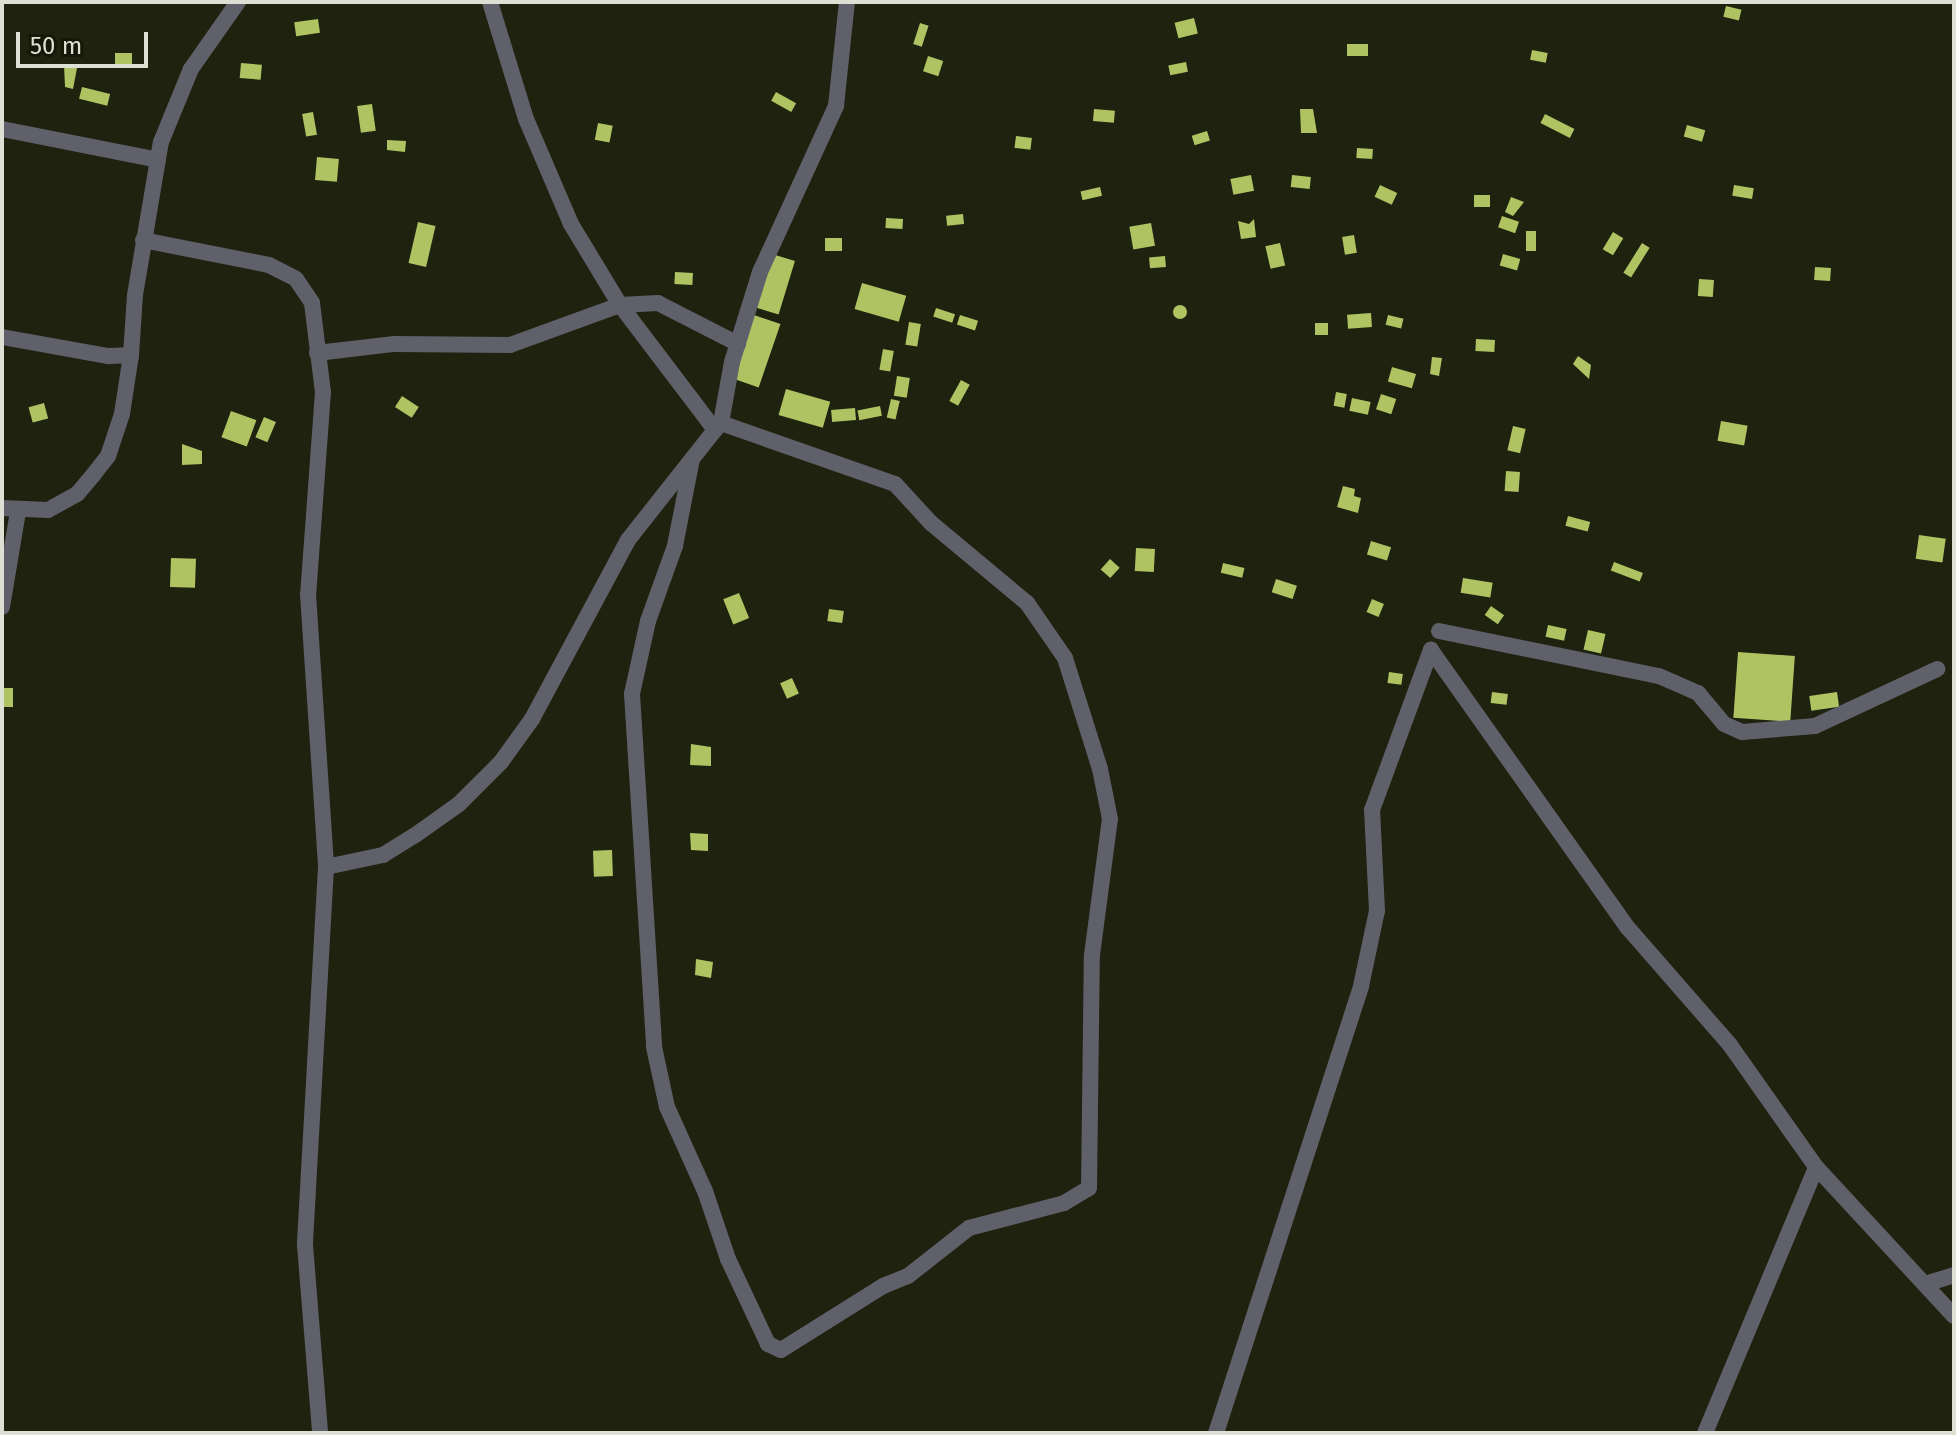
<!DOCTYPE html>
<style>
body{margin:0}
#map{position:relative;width:1956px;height:1435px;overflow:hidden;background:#1e220e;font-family:"Fira Sans",sans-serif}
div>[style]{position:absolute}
.building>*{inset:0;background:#b0c363;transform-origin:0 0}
.round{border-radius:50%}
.street>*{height:16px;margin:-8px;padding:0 8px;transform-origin:8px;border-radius:8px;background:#5f606a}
span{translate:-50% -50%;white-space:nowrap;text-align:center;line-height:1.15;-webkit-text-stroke:8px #151806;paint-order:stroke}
.frame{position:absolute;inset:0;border:4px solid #dde0d3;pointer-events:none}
.scale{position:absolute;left:16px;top:32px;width:132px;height:36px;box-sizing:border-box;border:4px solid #dde0d3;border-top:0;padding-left:10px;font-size:24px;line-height:28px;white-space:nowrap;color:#dde0d3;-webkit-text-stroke:6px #151806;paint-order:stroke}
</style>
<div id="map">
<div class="building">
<i style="left:1726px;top:6px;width:16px;height:11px;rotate:14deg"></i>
<i style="left:1194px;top:18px;width:16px;height:20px;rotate:76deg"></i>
<i style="left:318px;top:19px;width:14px;height:24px;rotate:82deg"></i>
<i style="left:920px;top:23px;width:9px;height:22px;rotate:18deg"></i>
<i style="left:1347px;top:44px;width:21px;height:12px"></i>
<i style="left:1532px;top:50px;width:16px;height:10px;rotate:11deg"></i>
<i style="clip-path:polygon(115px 53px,132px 53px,132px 64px,115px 68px)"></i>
<i style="left:928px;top:56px;width:16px;height:16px;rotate:18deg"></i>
<i style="left:1186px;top:62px;width:10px;height:18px;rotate:79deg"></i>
<i style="left:241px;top:63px;width:21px;height:15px;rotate:5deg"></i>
<i style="clip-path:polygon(64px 65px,77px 68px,73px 89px,65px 87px)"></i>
<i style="left:82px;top:87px;width:29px;height:12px;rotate:14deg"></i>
<i style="left:776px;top:92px;width:23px;height:10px;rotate:29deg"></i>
<i style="left:372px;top:104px;width:27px;height:15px;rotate:82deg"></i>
<i style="left:1094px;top:109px;width:21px;height:12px;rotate:5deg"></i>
<i style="clip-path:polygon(1300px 109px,1313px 109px,1317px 133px,1301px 133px)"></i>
<i style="left:313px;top:112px;width:23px;height:11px;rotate:80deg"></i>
<i style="left:1545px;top:114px;width:33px;height:10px;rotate:27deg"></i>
<i style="left:598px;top:123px;width:15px;height:17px;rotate:11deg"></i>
<i style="left:1687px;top:125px;width:19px;height:12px;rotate:16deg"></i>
<i style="left:1207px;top:131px;width:10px;height:16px;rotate:73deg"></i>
<i style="left:1016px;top:136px;width:16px;height:12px;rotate:7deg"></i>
<i style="clip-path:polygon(387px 140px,406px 141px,405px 152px,387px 150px)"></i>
<i style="left:1357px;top:148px;width:16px;height:10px;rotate:4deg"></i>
<i style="left:317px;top:157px;width:22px;height:23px;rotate:5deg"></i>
<i style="left:1251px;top:175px;width:16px;height:21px;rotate:79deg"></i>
<i style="left:1292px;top:175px;width:19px;height:12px;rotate:6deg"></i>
<i style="left:1380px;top:185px;width:19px;height:13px;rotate:25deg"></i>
<i style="left:1734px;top:185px;width:20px;height:11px;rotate:9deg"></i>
<i style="left:1100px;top:187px;width:9px;height:20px;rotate:77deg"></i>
<i style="left:1474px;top:195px;width:16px;height:12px"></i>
<i style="clip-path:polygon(1511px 197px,1524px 202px,1513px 216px,1505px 212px)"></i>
<i style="left:963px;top:214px;width:10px;height:17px;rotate:84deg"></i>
<i style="left:1502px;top:216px;width:18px;height:12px;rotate:19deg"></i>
<i style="left:886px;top:218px;width:17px;height:10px;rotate:3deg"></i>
<i style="clip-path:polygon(1254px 219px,1256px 237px,1241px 239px,1238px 221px,1249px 224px)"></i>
<i style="left:418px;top:222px;width:18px;height:42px;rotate:13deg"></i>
<i style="left:1151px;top:223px;width:23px;height:22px;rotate:80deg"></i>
<i style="left:1536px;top:231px;width:20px;height:10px;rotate:90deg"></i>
<i style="left:1613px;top:232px;width:12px;height:20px;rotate:31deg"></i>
<i style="left:1354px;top:235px;width:18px;height:12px;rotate:81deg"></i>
<i style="left:825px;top:238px;width:17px;height:13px"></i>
<i style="left:1280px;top:243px;width:23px;height:15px;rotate:77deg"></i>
<i style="left:1642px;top:243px;width:9px;height:35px;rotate:32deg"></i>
<i style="left:772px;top:254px;width:24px;height:56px;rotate:17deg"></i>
<i style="left:1503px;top:254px;width:18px;height:12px;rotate:16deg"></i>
<i style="left:1165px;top:256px;width:11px;height:16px;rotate:85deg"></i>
<i style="left:1815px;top:267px;width:16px;height:13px;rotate:4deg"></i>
<i style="left:675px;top:272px;width:18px;height:12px;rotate:3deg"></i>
<i style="left:1699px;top:279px;width:15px;height:17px;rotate:4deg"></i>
<i style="left:862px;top:283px;width:46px;height:27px;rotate:16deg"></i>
<i class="round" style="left:1173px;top:305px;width:14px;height:14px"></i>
<i style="left:936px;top:308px;width:20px;height:9px;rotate:18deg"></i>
<i style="left:1371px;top:313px;width:14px;height:24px;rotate:86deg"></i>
<i style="left:754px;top:315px;width:28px;height:67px;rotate:19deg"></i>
<i style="left:960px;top:315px;width:19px;height:10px;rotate:18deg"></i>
<i style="left:1388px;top:315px;width:16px;height:10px;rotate:14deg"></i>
<i style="left:909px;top:322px;width:12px;height:23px;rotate:9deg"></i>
<i style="left:1328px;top:323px;width:12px;height:13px;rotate:90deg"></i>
<i style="left:1476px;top:339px;width:19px;height:12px;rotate:3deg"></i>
<i style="left:883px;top:349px;width:11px;height:21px;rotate:10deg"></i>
<i style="clip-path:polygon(1578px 356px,1591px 365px,1589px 379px,1573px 364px)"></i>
<i style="clip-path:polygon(1432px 357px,1442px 358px,1439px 376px,1430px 374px)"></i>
<i style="left:1392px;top:367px;width:25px;height:15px;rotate:16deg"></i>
<i style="left:897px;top:376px;width:13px;height:20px;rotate:9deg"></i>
<i style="left:961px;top:380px;width:10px;height:24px;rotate:29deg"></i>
<i style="left:786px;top:389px;width:46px;height:27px;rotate:16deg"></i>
<i style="left:1336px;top:392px;width:11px;height:14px;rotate:10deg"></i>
<i style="left:1381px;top:394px;width:16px;height:16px;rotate:18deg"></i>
<i style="left:402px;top:396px;width:20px;height:13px;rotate:33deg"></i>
<i style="left:1352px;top:398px;width:19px;height:13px;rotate:12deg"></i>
<i style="left:891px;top:399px;width:9px;height:19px;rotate:13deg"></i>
<i style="left:44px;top:403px;width:16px;height:16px;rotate:75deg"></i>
<i style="left:880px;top:406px;width:10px;height:23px;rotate:79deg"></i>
<i style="left:855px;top:408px;width:12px;height:24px;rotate:85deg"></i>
<i style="left:231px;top:411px;width:27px;height:28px;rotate:20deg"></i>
<i style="left:264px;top:417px;width:13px;height:22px;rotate:23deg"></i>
<i style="left:1721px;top:421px;width:27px;height:20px;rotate:10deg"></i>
<i style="left:1513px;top:426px;width:13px;height:25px;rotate:13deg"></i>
<i style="clip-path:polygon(182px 444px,202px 451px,202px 464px,182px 465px)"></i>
<i style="left:1506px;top:471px;width:14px;height:20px;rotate:4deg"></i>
<i style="clip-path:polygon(1343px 486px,1355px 489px,1354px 496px,1361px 498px,1358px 513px,1337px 507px)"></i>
<i style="left:1568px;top:516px;width:23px;height:10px;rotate:15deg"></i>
<i style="left:1919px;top:535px;width:27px;height:24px;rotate:8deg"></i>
<i style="left:1371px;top:541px;width:21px;height:14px;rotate:17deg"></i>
<i style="left:1136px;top:548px;width:19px;height:23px;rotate:3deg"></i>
<i style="left:171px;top:558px;width:25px;height:29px;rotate:2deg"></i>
<i style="left:1110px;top:559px;width:13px;height:14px;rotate:42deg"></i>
<i style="left:1614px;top:562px;width:31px;height:9px;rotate:21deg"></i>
<i style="left:1223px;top:563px;width:22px;height:10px;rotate:13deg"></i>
<i style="left:1463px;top:578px;width:30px;height:15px;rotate:9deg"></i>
<i style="left:1276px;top:579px;width:22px;height:14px;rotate:18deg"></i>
<i style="left:739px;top:593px;width:27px;height:17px;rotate:68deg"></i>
<i style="left:1372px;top:599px;width:13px;height:14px;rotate:23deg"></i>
<i style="left:1491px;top:606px;width:16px;height:11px;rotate:35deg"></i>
<i style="left:829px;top:609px;width:15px;height:12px;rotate:8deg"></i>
<i style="left:1548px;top:625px;width:19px;height:12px;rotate:12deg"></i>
<i style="left:1588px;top:630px;width:18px;height:20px;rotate:13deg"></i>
<i style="left:1738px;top:652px;width:57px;height:66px;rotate:4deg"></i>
<i style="left:1389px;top:672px;width:14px;height:11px;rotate:8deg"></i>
<i style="left:792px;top:678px;width:17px;height:13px;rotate:66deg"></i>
<i style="left:2px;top:688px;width:11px;height:19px"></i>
<i style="left:1492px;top:692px;width:16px;height:11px;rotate:7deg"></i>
<i style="left:1837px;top:692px;width:15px;height:28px;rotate:82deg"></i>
<i style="clip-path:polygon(691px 744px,711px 747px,711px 766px,690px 765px)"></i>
<i style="clip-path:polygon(690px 833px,708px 834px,708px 851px,691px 850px)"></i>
<i style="left:612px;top:850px;width:26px;height:19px;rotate:88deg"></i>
<i style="clip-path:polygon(696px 959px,713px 962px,711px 978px,695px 975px)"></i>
</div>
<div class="street">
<i style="left:2px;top:129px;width:159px;rotate:11.2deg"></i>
<i style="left:143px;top:240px;width:128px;rotate:11.2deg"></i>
<i style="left:269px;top:265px;width:30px;rotate:27deg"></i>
<i style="left:296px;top:279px;width:29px;rotate:56deg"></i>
<i style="left:312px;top:303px;width:90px;rotate:83deg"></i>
<i style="left:323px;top:392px;width:203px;rotate:94.2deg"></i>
<i style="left:308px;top:594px;width:274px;rotate:86.2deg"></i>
<i style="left:326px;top:867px;width:379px;rotate:93.2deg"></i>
<i style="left:305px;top:1245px;width:189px;rotate:85.4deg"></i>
<i style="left:2px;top:337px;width:108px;rotate:10.2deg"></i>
<i style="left:108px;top:356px;width:23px;rotate:-2deg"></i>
<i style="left:131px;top:355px;width:60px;rotate:98.7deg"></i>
<i style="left:122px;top:414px;width:44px;rotate:108.4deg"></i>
<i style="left:108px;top:456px;width:23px;rotate:128deg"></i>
<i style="left:94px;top:474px;width:26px;rotate:130deg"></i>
<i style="left:77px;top:494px;width:33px;rotate:151deg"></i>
<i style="left:48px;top:510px;width:46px;rotate:-177.5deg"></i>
<i style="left:317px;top:353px;width:78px;rotate:-6.7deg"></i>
<i style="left:394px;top:344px;width:116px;rotate:0.5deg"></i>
<i style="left:510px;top:345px;width:117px;rotate:-20deg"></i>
<i style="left:620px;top:305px;width:95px;rotate:-121.2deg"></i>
<i style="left:571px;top:224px;width:114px;rotate:-113.2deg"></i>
<i style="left:526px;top:119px;width:122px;rotate:-107.1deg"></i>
<i style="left:131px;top:355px;width:60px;rotate:-86.2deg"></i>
<i style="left:135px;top:295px;width:155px;rotate:-80.4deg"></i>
<i style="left:161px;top:142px;width:79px;rotate:-67.7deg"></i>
<i style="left:191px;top:69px;width:82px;rotate:-55deg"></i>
<i style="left:721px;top:423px;width:62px;rotate:-79.8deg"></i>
<i style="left:732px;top:362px;width:94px;rotate:-72.7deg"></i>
<i style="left:760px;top:272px;width:183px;rotate:-65.4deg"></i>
<i style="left:836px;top:106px;width:105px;rotate:-84deg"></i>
<i style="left:692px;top:459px;width:89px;rotate:101.1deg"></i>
<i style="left:675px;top:546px;width:80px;rotate:109.8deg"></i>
<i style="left:648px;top:621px;width:75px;rotate:102.4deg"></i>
<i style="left:632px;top:694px;width:354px;rotate:86.4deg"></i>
<i style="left:654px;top:1047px;width:61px;rotate:77.8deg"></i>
<i style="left:667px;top:1107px;width:92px;rotate:65.7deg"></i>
<i style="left:705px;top:1191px;width:72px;rotate:71.3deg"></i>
<i style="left:728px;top:1259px;width:94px;rotate:64.8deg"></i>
<i style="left:768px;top:1344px;width:14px;rotate:25deg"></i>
<i style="left:781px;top:1350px;width:120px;rotate:-32.1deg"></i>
<i style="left:883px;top:1286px;width:27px;rotate:-22deg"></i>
<i style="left:908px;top:1276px;width:78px;rotate:-38.2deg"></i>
<i style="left:969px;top:1228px;width:98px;rotate:-14.7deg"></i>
<i style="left:1064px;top:1203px;width:29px;rotate:-31deg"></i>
<i style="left:1089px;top:1188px;width:233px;rotate:-89.3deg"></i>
<i style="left:1092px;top:955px;width:137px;rotate:-82.5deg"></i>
<i style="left:1110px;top:819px;width:51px;rotate:-101.3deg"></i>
<i style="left:1100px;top:769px;width:116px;rotate:-107.5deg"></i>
<i style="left:1065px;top:658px;width:67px;rotate:-124.6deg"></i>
<i style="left:1027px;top:603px;width:125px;rotate:-140.2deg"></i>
<i style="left:931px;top:523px;width:53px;rotate:-132.7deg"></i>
<i style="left:895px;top:484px;width:184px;rotate:-160.7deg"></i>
<i style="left:721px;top:423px;width:9px;rotate:131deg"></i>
<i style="left:715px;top:430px;width:157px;rotate:-127.2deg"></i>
<i style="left:620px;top:305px;width:38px;rotate:-3deg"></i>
<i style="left:658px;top:303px;width:90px;rotate:27.1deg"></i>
<i style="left:2px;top:607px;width:97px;rotate:-80.5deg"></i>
<i style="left:1439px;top:631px;width:225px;rotate:11.6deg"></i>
<i style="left:1659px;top:676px;width:43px;rotate:23.6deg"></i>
<i style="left:1698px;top:693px;width:40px;rotate:50deg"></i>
<i style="left:1724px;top:724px;width:20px;rotate:24deg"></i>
<i style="left:1742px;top:732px;width:73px;rotate:-4.7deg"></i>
<i style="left:1815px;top:726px;width:135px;rotate:-25deg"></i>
<i style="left:1431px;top:650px;width:341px;rotate:54.7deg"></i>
<i style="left:1628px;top:928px;width:155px;rotate:48.9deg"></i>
<i style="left:1730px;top:1045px;width:149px;rotate:54.8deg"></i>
<i style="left:1816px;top:1167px;width:203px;rotate:47.2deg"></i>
<i style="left:326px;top:867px;width:58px;rotate:-11.9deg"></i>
<i style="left:383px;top:855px;width:36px;rotate:-32deg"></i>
<i style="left:414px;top:836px;width:55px;rotate:-35.4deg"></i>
<i style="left:459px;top:804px;width:59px;rotate:-45deg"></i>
<i style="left:501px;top:762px;width:53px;rotate:-54.2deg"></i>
<i style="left:532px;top:719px;width:203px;rotate:-61.8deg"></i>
<i style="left:628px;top:540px;width:140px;rotate:-51.7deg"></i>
<i style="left:1925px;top:1284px;width:30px;rotate:-17deg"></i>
<i style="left:1216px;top:1433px;width:470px;rotate:-72deg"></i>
<i style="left:1361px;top:986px;width:77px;rotate:-78deg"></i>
<i style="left:1377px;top:911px;width:101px;rotate:-92.8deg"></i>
<i style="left:1372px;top:810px;width:171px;rotate:-69.8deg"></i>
<i style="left:1705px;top:1433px;width:288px;rotate:-67.3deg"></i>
</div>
<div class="frame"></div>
<div class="scale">50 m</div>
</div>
